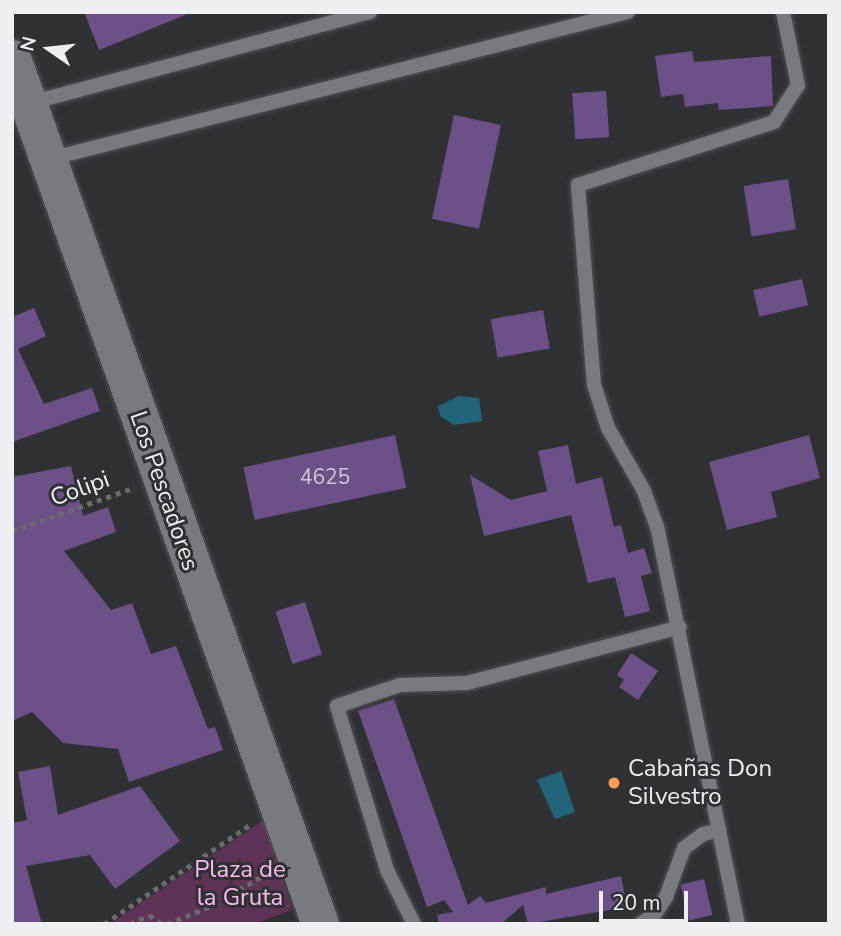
<!DOCTYPE html>
<meta charset="utf-8">
<style>
body{margin:0}
#map{position:relative;width:841px;height:936px;overflow:hidden;background:#303135;font-family:"Nunito Sans",sans-serif}
div>[style]{position:absolute}
.green>*{inset:0;background:#5e3356}
.water>*{inset:0;background:#22657b}
.building>*{inset:0;background:#6c5088;transform-origin:0 0}
.path>*{height:4.5px;margin-top:-2.25px;transform-origin:0;background:repeating-linear-gradient(90deg,#6a6b6f 0 5px,transparent 0 10px)}
.roads{filter:drop-shadow(0 0 2px #505154) drop-shadow(0 0 2px #505154)}
.service>*{height:14px;margin:-7px;padding:0 7px;transform-origin:7px;border-radius:7px;background:#797a7f}
.tertiary>*{height:37px;margin:-18.5px;padding:0 18.5px;transform-origin:18.5px;border-radius:18.5px;background:#797a7f}
.dots>*{width:19px;height:19px;translate:-50% -50%;box-sizing:border-box;border:4px solid #303135;border-radius:50%}
span{translate:-50% -50%;white-space:nowrap;text-align:center;line-height:1.15;-webkit-text-stroke:6px #303135;paint-order:stroke}
.number-label{font-size:21px;color:#cec7d8}
.number-label span{-webkit-text-stroke-width:0}
.street-label{font-size:24px;color:#eeeff2}
.poi-label{font-size:24px;color:#eeeff2}
.left{translate:0 -50%;text-align:left}
.park-label{font-size:24px;color:#fcbbee}
.frame{position:absolute;inset:0;border:14px solid #eeeff2;pointer-events:none}
.north{position:absolute;left:14px;top:14px;width:70px;height:70px;-webkit-text-stroke:5px #303135;paint-order:stroke;rotate:284deg;font-size:19px;font-weight:700;line-height:28px;text-align:center;color:#eeeff2}
.north::after{content:'';display:block;margin:auto;width:24px;height:32px;background:#eeeff2;clip-path:polygon(50% 0,100% 100%,50% 72%,0 100%)}
.scale{position:absolute;left:599px;top:891px;width:89px;height:32px;box-sizing:border-box;border:4px solid #eeeff2;border-top:0;padding-left:9px;font-size:21px;line-height:24px;white-space:nowrap;color:#eeeff2;-webkit-text-stroke:5px #303135;paint-order:stroke}
</style>
<div id="map">
<div class="green">
<i style="clip-path:polygon(264px 820px,292px 910px,253px 924px,110px 924px)"></i>
</div>
<div class="water">
<i style="clip-path:polygon(459px 396px,479px 398px,482px 421px,454px 425px,440px 416px,438px 406px)"></i>
<i style="clip-path:polygon(561px 771px,575px 812px,555px 819px,537px 780px)"></i>
</div>
<div class="building">
<i style="clip-path:polygon(84px 12px,190px 12px,190px 13px,99px 50px)"></i>
<i style="clip-path:polygon(692px 51px,694px 62px,771px 56px,773px 106px,719px 110px,718px 103px,685px 107px,683px 94px,661px 97px,655px 56px)"></i>
<i style="left:606px;top:91px;width:46px;height:34px;rotate:86deg"></i>
<i style="left:454px;top:115px;width:48px;height:106px;rotate:12deg"></i>
<i style="left:788px;top:179px;width:51px;height:45px;rotate:81deg"></i>
<i style="left:802px;top:279px;width:27px;height:50px;rotate:77deg"></i>
<i style="clip-path:polygon(34px 308px,46px 336px,18px 349px,44px 404px,92px 388px,100px 411px,12px 442px,12px 317px)"></i>
<i style="left:543px;top:310px;width:39px;height:53px;rotate:80deg"></i>
<i style="left:395px;top:435px;width:54px;height:155px;rotate:78deg"></i>
<i style="clip-path:polygon(809px 435px,820px 478px,771px 492px,777px 517px,727px 530px,709px 462px)"></i>
<i style="clip-path:polygon(568px 445px,576px 484px,602px 477px,614px 527px,621px 525px,628px 553px,644px 548px,652px 573px,641px 576px,650px 611px,625px 617px,615px 577px,588px 583px,571px 515px,484px 536px,470px 475px,511px 500px,547px 491px,538px 451px)"></i>
<i style="clip-path:polygon(71px 466px,83px 516px,108px 507px,116px 532px,64px 551px,111px 610px,132px 603px,151px 654px,176px 646px,208px 729px,215px 727px,223px 750px,129px 782px,118px 749px,63px 743px,32px 712px,12px 721px,12px 477px)"></i>
<i style="left:305px;top:602px;width:55px;height:31px;rotate:72deg"></i>
<i style="clip-path:polygon(631px 653px,658px 671px,638px 700px,619px 687px,624px 680px,617px 675px)"></i>
<i style="clip-path:polygon(394px 699px,468px 905px,480px 896px,486px 903px,546px 887px,546px 894px,621px 876px,627px 907px,528px 924px,523px 905px,501px 924px,439px 924px,437px 915px,453px 912px,444px 900px,427px 907px,358px 711px)"></i>
<i style="clip-path:polygon(50px 766px,58px 815px,140px 786px,180px 841px,115px 889px,90px 855px,26px 866px,42px 924px,12px 924px,12px 823px,27px 820px,18px 772px)"></i>
<i style="left:704px;top:879px;width:37px;height:24px;rotate:77deg"></i>
</div>
<div class="path">
<i style="left:12px;top:531px;width:125px;rotate:-19.6deg"></i>
<i style="left:104px;top:924px;width:178px;rotate:-34.2deg"></i>
<i style="left:130px;top:924px;width:21px;rotate:-25deg"></i>
<i style="left:149px;top:915px;width:16px;rotate:35deg"></i>
<i style="left:167px;top:924px;width:50px;rotate:-22.4deg"></i>
<i style="left:213px;top:905px;width:65px;rotate:-30.5deg"></i>
</div>
<div class="roads">
<div class="service">
<i style="left:30px;top:103px;width:352px;rotate:-15deg"></i>
<i style="left:49px;top:159px;width:597px;rotate:-14.25deg"></i>
<i style="left:414px;top:924px;width:60px;rotate:-116.6deg"></i>
<i style="left:387px;top:870px;width:171px;rotate:-107deg"></i>
<i style="left:337px;top:706px;width:66px;rotate:-18.4deg"></i>
<i style="left:400px;top:685px;width:67px;rotate:-1.7deg"></i>
<i style="left:467px;top:683px;width:220px;rotate:-14.7deg"></i>
<i style="left:640px;top:924px;width:17px;rotate:-33deg"></i>
<i style="left:654px;top:915px;width:22px;rotate:-56deg"></i>
<i style="left:666px;top:897px;width:52px;rotate:-69.8deg"></i>
<i style="left:684px;top:848px;width:24px;rotate:-36deg"></i>
<i style="left:703px;top:834px;width:17px;rotate:-13deg"></i>
<i style="left:738px;top:924px;width:405px;rotate:-101.5deg"></i>
<i style="left:657px;top:527px;width:38px;rotate:-110deg"></i>
<i style="left:644px;top:491px;width:73px;rotate:-119.7deg"></i>
<i style="left:608px;top:428px;width:45px;rotate:-108deg"></i>
<i style="left:594px;top:385px;width:201px;rotate:-94.6deg"></i>
<i style="left:578px;top:185px;width:206px;rotate:-17.8deg"></i>
<i style="left:774px;top:122px;width:44px;rotate:-57deg"></i>
<i style="left:798px;top:85px;width:75px;rotate:-101.6deg"></i>
</div>
<div class="tertiary">
<i style="left:12px;top:58px;width:919px;rotate:70.42deg"></i>
</div>
</div>
<div class="dots">
<i style="left:614px;top:783px;background:#fc9d53"></i>
</div>
<div class="number-label">
<span style="left:325px;top:477px">4625</span>
</div>
<div class="street-label">
<span style="left:80px;top:489px;rotate:-20deg">Colipi</span>
<span style="left:164px;top:491px;rotate:71deg">Los Pescadores</span>
</div>
<div class="poi-label">
<span class="left" style="left:628px;top:783px">Cabañas Don<br>Silvestro</span>
</div>
<div class="park-label">
<span style="left:240px;top:884px">Plaza de<br>la Gruta</span>
</div>
<div class="frame"></div>
<div class="north">N</div>
<div class="scale">20 m</div>
</div>
